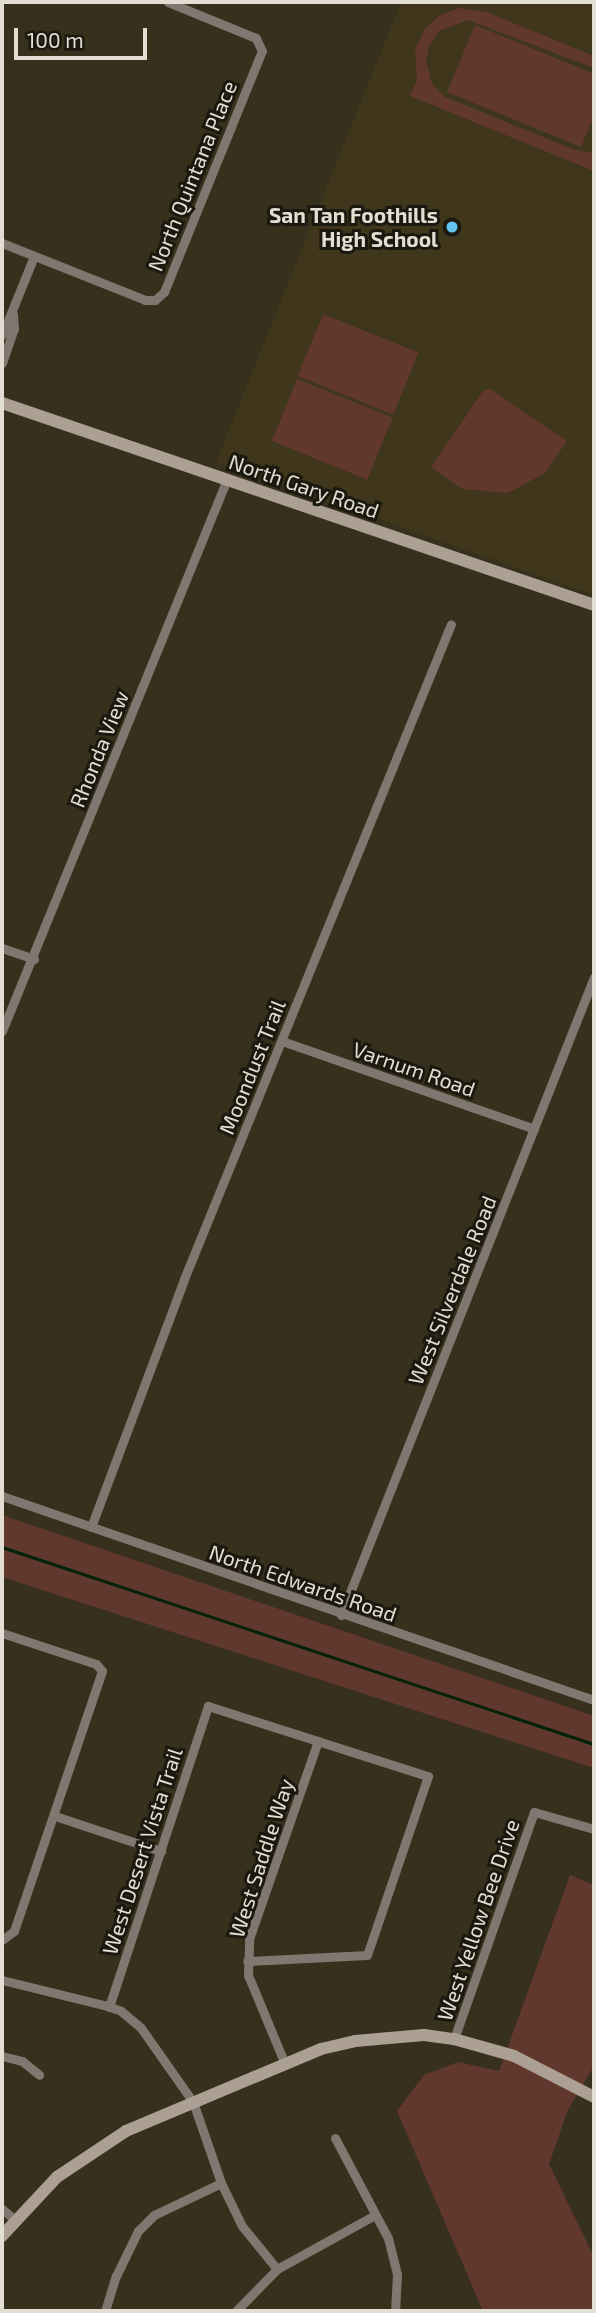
<!DOCTYPE html>
<style>
body{margin:0}
#map{position:relative;width:596px;height:2313px;overflow:hidden;background:#37301c;font-family:"Exo 2",sans-serif}
div>[style]{position:absolute}
.built>*{inset:0;background:#3f361b}
.green>*{inset:0;background:#61382d;transform-origin:0 0}
.stream>*{height:2.5px;margin:-1.25px;padding:0 1.25px;transform-origin:1.25px;border-radius:1.25px;background:#032308}
.street>*{height:9px;margin:-4.5px;padding:0 4.5px;transform-origin:4.5px;border-radius:4.5px;background:#7f7770}
.secondary>*{height:12px;margin:-6px;padding:0 6px;transform-origin:6px;border-radius:6px;background:#ac9f93}
.dots>*{width:19px;height:19px;translate:-50% -50%;box-sizing:border-box;border:4px solid #1b180f;border-radius:50%}
span{translate:-50% -50%;white-space:nowrap;text-align:center;line-height:1.15;-webkit-text-stroke:6px #1b180f;paint-order:stroke}
.street-label{font-size:21px;color:#e2ded2}
.poi-label{font-size:21px;color:#e2ded2;font-weight:700}
.right{translate:-100% -50%;text-align:right}
.frame{position:absolute;inset:0;border:4px solid #e2ded2;pointer-events:none}
.scale{position:absolute;left:14px;top:28px;width:133px;height:32px;box-sizing:border-box;border:4px solid #e2ded2;border-top:0;padding-left:9px;font-size:21px;line-height:24px;white-space:nowrap;color:#e2ded2;-webkit-text-stroke:5px #1b180f;paint-order:stroke}
</style>
<div id="map">
<div class="built">
<i style="clip-path:polygon(401px 2px,594px 2px,594px 595px,216px 462px)"></i>
</div>
<div class="green">
<i style="clip-path:polygon(459px 8px,487px 12px,594px 56px,594px 68px,468px 20px,439px 31px,429px 46px,426px 61px,432px 84px,445px 97px,575px 150px,594px 153px,594px 171px,410px 96px,417px 79px,415px 51px,424px 30px,440px 15px)"></i>
<i style="clip-path:polygon(475px 25px,594px 74px,594px 115px,581px 147px,447px 92px)"></i>
<i style="left:323px;top:314px;width:103px;height:67px;rotate:22deg"></i>
<i style="left:297px;top:379px;width:103px;height:67px;rotate:22deg"></i>
<i style="clip-path:polygon(490px 389px,567px 441px,545px 473px,508px 493px,462px 489px,431px 467px,483px 391px)"></i>
<i style="clip-path:polygon(2px 1515px,594px 1716px,594px 1768px,2px 1577px)"></i>
<i style="clip-path:polygon(570px 1875px,594px 1885px,594px 2066px,568px 2110px,549px 2164px,594px 2257px,594px 2311px,483px 2311px,397px 2111px,424px 2075px,458px 2062px,499px 2071px)"></i>
</div>
<div class="stream">
<i style="left:2px;top:1547px;width:624px;rotate:18.41deg"></i>
</div>
<div class="street">
<i style="left:2px;top:243px;width:154px;rotate:21.7deg"></i>
<i style="left:145px;top:300px;width:10px"></i>
<i style="left:155px;top:300px;width:12px;rotate:-42deg"></i>
<i style="left:164px;top:292px;width:260px;rotate:-67.9deg"></i>
<i style="left:262px;top:51px;width:14px;rotate:-115deg"></i>
<i style="left:256px;top:38px;width:95px;rotate:-157.8deg"></i>
<i style="left:2px;top:335px;width:85px;rotate:-67.9deg"></i>
<i style="left:2px;top:363px;width:36px;rotate:-71deg"></i>
<i style="left:14px;top:329px;width:15px;rotate:-94deg"></i>
<i style="left:2px;top:948px;width:34px;rotate:19deg"></i>
<i style="left:2px;top:1031px;width:596px;rotate:-67.82deg"></i>
<i style="left:282px;top:1041px;width:267px;rotate:19.2deg"></i>
<i style="left:2px;top:1496px;width:626px;rotate:19.01deg"></i>
<i style="left:91px;top:1527px;width:265px;rotate:-69.4deg"></i>
<i style="left:184px;top:1279px;width:707px;rotate:-67.82deg"></i>
<i style="left:341px;top:1615px;width:686px;rotate:-68.37deg"></i>
<i style="left:2px;top:1633px;width:99px;rotate:18.3deg"></i>
<i style="left:96px;top:1664px;width:9px;rotate:49deg"></i>
<i style="left:102px;top:1671px;width:274px;rotate:108.7deg"></i>
<i style="left:14px;top:1931px;width:15px;rotate:143deg"></i>
<i style="left:55px;top:1816px;width:112px;rotate:18.3deg"></i>
<i style="left:2px;top:1980px;width:105px;rotate:13.8deg"></i>
<i style="left:104px;top:2005px;width:18px;rotate:19deg"></i>
<i style="left:121px;top:2011px;width:26px;rotate:40deg"></i>
<i style="left:141px;top:2028px;width:90px;rotate:54.9deg"></i>
<i style="left:193px;top:2102px;width:86px;rotate:70.9deg"></i>
<i style="left:221px;top:2183px;width:48px;rotate:64deg"></i>
<i style="left:242px;top:2226px;width:55px;rotate:50.9deg"></i>
<i style="left:109px;top:2007px;width:317px;rotate:-71.8deg"></i>
<i style="left:208px;top:1706px;width:231px;rotate:17.7deg"></i>
<i style="left:428px;top:1776px;width:189px;rotate:108.8deg"></i>
<i style="left:367px;top:1955px;width:120px;rotate:177.1deg"></i>
<i style="left:454px;top:2039px;width:241px;rotate:-70.6deg"></i>
<i style="left:534px;top:1812px;width:62px;rotate:15.8deg"></i>
<i style="left:2px;top:2056px;width:21px;rotate:14deg"></i>
<i style="left:22px;top:2061px;width:22px;rotate:39deg"></i>
<i style="left:285px;top:2064px;width:96px;rotate:-112.6deg"></i>
<i style="left:248px;top:1975px;width:36px;rotate:-88deg"></i>
<i style="left:249px;top:1939px;width:210px;rotate:-70.8deg"></i>
<i style="left:335px;top:2138px;width:113px;rotate:62.1deg"></i>
<i style="left:388px;top:2238px;width:37px;rotate:76deg"></i>
<i style="left:397px;top:2274px;width:37px;rotate:93deg"></i>
<i style="left:2px;top:2209px;width:16px;rotate:40deg"></i>
<i style="left:105px;top:2311px;width:37px;rotate:-73deg"></i>
<i style="left:116px;top:2276px;width:50px;rotate:-63.9deg"></i>
<i style="left:138px;top:2231px;width:23px;rotate:-45deg"></i>
<i style="left:154px;top:2215px;width:74px;rotate:-25.5deg"></i>
<i style="left:236px;top:2311px;width:59px;rotate:-45.7deg"></i>
<i style="left:277px;top:2269px;width:112px;rotate:-28.9deg"></i>
</div>
<div class="secondary">
<i style="left:2px;top:403px;width:626px;rotate:18.84deg"></i>
<i style="left:2px;top:2236px;width:81px;rotate:-47deg"></i>
<i style="left:57px;top:2177px;width:83px;rotate:-33.7deg"></i>
<i style="left:126px;top:2131px;width:212px;rotate:-22.8deg"></i>
<i style="left:321px;top:2049px;width:35px;rotate:-13deg"></i>
<i style="left:355px;top:2041px;width:69px;rotate:-5deg"></i>
<i style="left:424px;top:2035px;width:30px;rotate:8deg"></i>
<i style="left:454px;top:2039px;width:62px;rotate:15.8deg"></i>
<i style="left:514px;top:2056px;width:90px;rotate:27.1deg"></i>
</div>
<div class="dots">
<i style="left:452px;top:227px;background:#66c4ef"></i>
</div>
<div class="street-label">
<span style="left:192px;top:176px;rotate:-68deg">North Quintana Place</span>
<span style="left:304px;top:486px;rotate:19deg">North Gary Road</span>
<span style="left:99px;top:749px;rotate:-68deg">Rhonda View</span>
<span style="left:252px;top:1067px;rotate:-68deg">Moondust Trail</span>
<span style="left:414px;top:1069px;rotate:19deg">Varnum Road</span>
<span style="left:452px;top:1290px;rotate:-68deg">West Silverdale Road</span>
<span style="left:303px;top:1583px;rotate:19deg">North Edwards Road</span>
<span style="left:142px;top:1851px;rotate:-72deg">West Desert Vista Trail</span>
<span style="left:261px;top:1858px;rotate:-72deg">West Saddle Way</span>
<span style="left:478px;top:1920px;rotate:-71deg">West Yellow Bee Drive</span>
</div>
<div class="poi-label">
<span class="right" style="left:438px;top:227px">San Tan Foothills<br>High School</span>
</div>
<div class="frame"></div>
<div class="scale">100 m</div>
</div>
